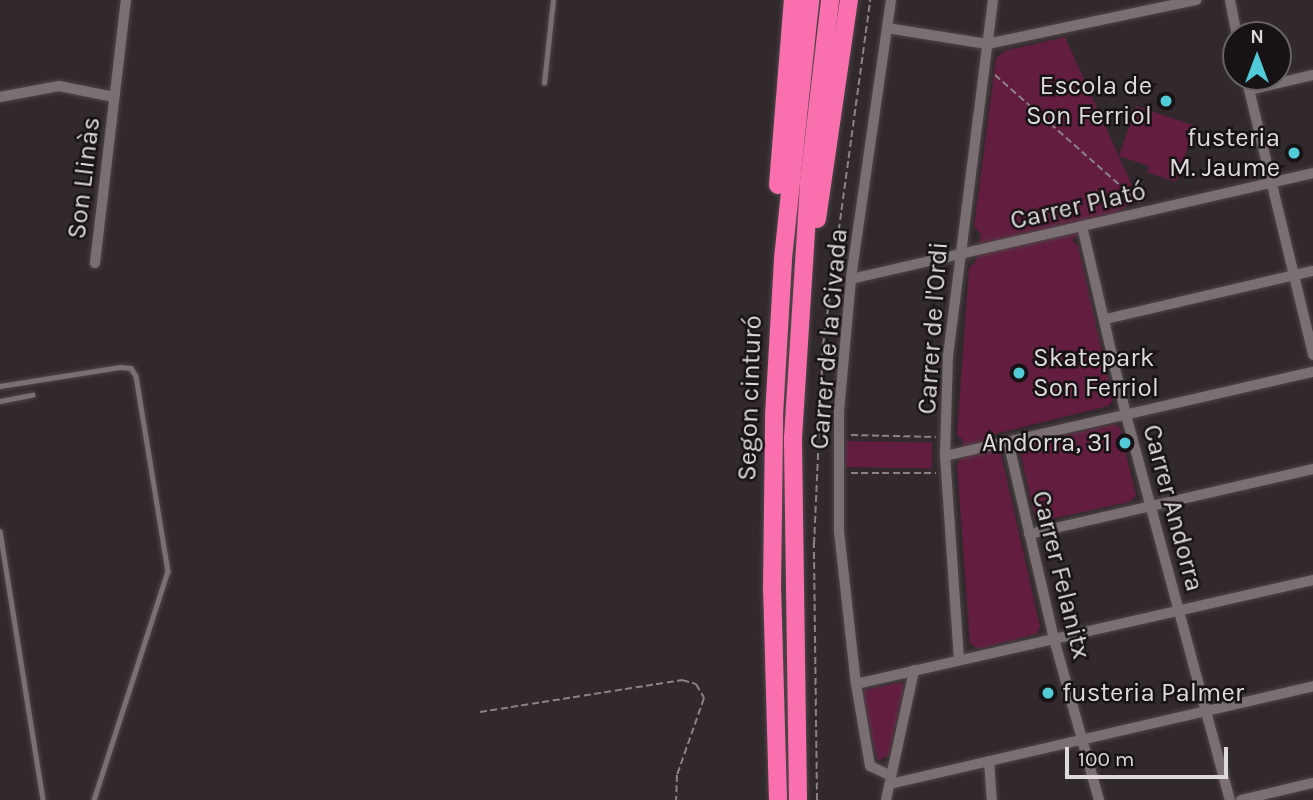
<!DOCTYPE html>
<meta charset="utf-8">
<style>
body{margin:0}
#map{position:relative;width:1313px;height:800px;overflow:hidden;background:#32292c;font-family:Karla,sans-serif}
div>[style]{position:absolute}
.green>*{inset:0;background:#631e3f;transform-origin:0 0}
.path>*{height:2px;margin-top:-1px;transform-origin:0;background:repeating-linear-gradient(90deg,#8a8386 0 7px,transparent 0 10.5px)}
.roads{filter:drop-shadow(0 0 2px #4d4648) drop-shadow(0 0 2px #4d4648)}
.lane>*{height:4.5px;margin:-2.25px;padding:0 2.25px;transform-origin:2.25px;border-radius:2.25px;background:#7a7073}
.street>*{height:10px;margin:-5px;padding:0 5px;transform-origin:5px;border-radius:5px;background:#7a7073}
.highway>*{height:18px;margin:-9px;padding:0 9px;transform-origin:9px;border-radius:9px;background:#fa70ae}
.dots>*{width:19px;height:19px;translate:-50% -50%;box-sizing:border-box;border:4px solid #171315;border-radius:50%}
span{translate:-50% -50%;white-space:nowrap;text-align:center;line-height:1.15;-webkit-text-stroke:5px #171315;paint-order:stroke}
.poi-label{font-size:26px;color:#ded9db}
.right{translate:-100% -50%;text-align:right}
.left{translate:0 -50%;text-align:left}
.street-label{font-size:26px;color:#ded9db}
.north{position:absolute;left:1222px;top:21px;width:70px;height:70px;box-sizing:border-box;background:#171315;border:2px solid #676264;border-radius:50%;rotate:0deg;font-size:19px;font-weight:700;line-height:28px;text-align:center;color:#ded9db}
.north::after{content:'';display:block;margin:auto;width:24px;height:32px;background:#52cbd8;clip-path:polygon(50% 0,100% 100%,50% 72%,0 100%)}
.scale{position:absolute;left:1065px;top:747px;width:163px;height:32px;box-sizing:border-box;border:4px solid #ded9db;border-top:0;padding-left:9px;font-size:21px;line-height:24px;white-space:nowrap;color:#ded9db;-webkit-text-stroke:5px #171315;paint-order:stroke}
</style>
<div id="map">
<div class="green">
<i style="clip-path:polygon(1065px 37px,1138px 199px,1071px 240px,1078px 245px,1113px 400px,1108px 406px,991px 435px,993px 450px,1001px 454px,1040px 626px,1037px 634px,978px 649px,970px 643px,957px 465px,964px 456px,963px 440px,957px 435px,969px 269px,976px 261px,981px 234px,974px 227px,996px 59px,1004px 51px)"></i>
<i style="clip-path:polygon(1136px 106px,1195px 126px,1176px 182px,1147px 172px,1149px 166px,1119px 156px)"></i>
<i style="clip-path:polygon(1114px 424px,1120px 428px,1136px 496px,1129px 502px,1042px 521px,1035px 517px,1020px 451px,1023px 444px)"></i>
<i style="left:846px;top:441px;width:86px;height:26px;rotate:1deg"></i>
<i style="clip-path:polygon(901px 682px,904px 685px,889px 755px,878px 761px,862px 696px,865px 690px)"></i>
</div>
<div class="path">
<i style="left:995px;top:75px;width:193px;rotate:41.4deg"></i>
<i style="left:851px;top:435px;width:85px;rotate:1.3deg"></i>
<i style="left:851px;top:473px;width:85px"></i>
<i style="left:480px;top:712px;width:205px;rotate:-9deg"></i>
<i style="left:682px;top:680px;width:15px;rotate:16deg"></i>
<i style="left:696px;top:684px;width:16px;rotate:60deg"></i>
<i style="left:704px;top:698px;width:82px;rotate:109.3deg"></i>
<i style="left:677px;top:775px;width:25px;rotate:92deg"></i>
<i style="left:817px;top:800px;width:256px;rotate:-90.7deg"></i>
<i style="left:814px;top:544px;width:199px;rotate:-87.4deg"></i>
<i style="left:823px;top:345px;width:348px;rotate:-82.2deg"></i>
</div>
<div class="roads">
<div class="lane">
<i style="left:544px;top:83px;width:83px;rotate:-83.8deg"></i>
<i style="left:0;top:386px;width:121px;rotate:-9deg"></i>
<i style="left:120px;top:367px;width:11px;rotate:5deg"></i>
<i style="left:131px;top:368px;width:9px;rotate:58deg"></i>
<i style="left:136px;top:376px;width:198px;rotate:80.7deg"></i>
<i style="left:168px;top:571px;width:241px;rotate:107.9deg"></i>
<i style="left:0;top:401px;width:33px;rotate:-11deg"></i>
<i style="left:0;top:531px;width:272px;rotate:80.9deg"></i>
</div>
<div class="street">
<i style="left:891px;top:0;width:282px;rotate:98.2deg"></i>
<i style="left:851px;top:279px;width:133px;rotate:95.2deg"></i>
<i style="left:839px;top:411px;width:120px;rotate:90deg"></i>
<i style="left:839px;top:531px;width:154px;rotate:83.7deg"></i>
<i style="left:856px;top:684px;width:83px;rotate:80.3deg"></i>
<i style="left:870px;top:766px;width:23px;rotate:25deg"></i>
<i style="left:1230px;top:0;width:36px;rotate:79deg"></i>
<i style="left:887px;top:28px;width:101px;rotate:9.1deg"></i>
<i style="left:987px;top:44px;width:214px;rotate:-11.9deg"></i>
<i style="left:1246px;top:77px;width:286px;rotate:76.4deg"></i>
<i style="left:1249px;top:90px;width:66px;rotate:-13.2deg"></i>
<i style="left:0;top:97px;width:60px;rotate:-10.6deg"></i>
<i style="left:59px;top:86px;width:56px;rotate:11.3deg"></i>
<i style="left:1082px;top:226px;width:194px;rotate:76.9deg"></i>
<i style="left:1126px;top:415px;width:399px;rotate:74.9deg"></i>
<i style="left:95px;top:263px;width:265px;rotate:-83.3deg"></i>
<i style="left:851px;top:279px;width:474px;rotate:-12.9deg"></i>
<i style="left:1106px;top:319px;width:212px;rotate:-13.1deg"></i>
<i style="left:1008px;top:441px;width:203px;rotate:76.9deg"></i>
<i style="left:1054px;top:639px;width:167px;rotate:74.4deg"></i>
<i style="left:945px;top:456px;width:377px;rotate:-12.9deg"></i>
<i style="left:1029px;top:534px;width:291px;rotate:-12.9deg"></i>
<i style="left:959px;top:660px;width:204px;rotate:-93.9deg"></i>
<i style="left:945px;top:456px;width:100px;rotate:-88.3deg"></i>
<i style="left:948px;top:356px;width:359px;rotate:-82.8deg"></i>
<i style="left:856px;top:684px;width:469px;rotate:-12.8deg"></i>
<i style="left:989px;top:761px;width:39px;rotate:86deg"></i>
<i style="left:890px;top:784px;width:434px;rotate:-13deg"></i>
<i style="left:886px;top:800px;width:133px;rotate:-77.8deg"></i>
<i style="left:1241px;top:800px;width:74px;rotate:-13.3deg"></i>
</div>
<div class="highway">
<i style="left:778px;top:185px;width:186px;rotate:-85.4deg"></i>
<i style="left:817px;top:219px;width:221px;rotate:-81.7deg"></i>
<i style="left:778px;top:800px;width:210px;rotate:-91.6deg"></i>
<i style="left:772px;top:590px;width:174px;rotate:-89.3deg"></i>
<i style="left:774px;top:416px;width:157px;rotate:-86.7deg"></i>
<i style="left:783px;top:259px;width:260px;rotate:-84deg"></i>
<i style="left:798px;top:800px;width:362px;rotate:-90.8deg"></i>
<i style="left:793px;top:438px;width:256px;rotate:-86.4deg"></i>
<i style="left:809px;top:182px;width:183px;rotate:-83.4deg"></i>
</div>
</div>
<div class="dots">
<i style="left:1166px;top:101px;background:#52cbd8"></i>
<i style="left:1294px;top:153px;background:#52cbd8"></i>
<i style="left:1019px;top:373px;background:#52cbd8"></i>
<i style="left:1125px;top:443px;background:#52cbd8"></i>
<i style="left:1048px;top:693px;background:#52cbd8"></i>
</div>
<div class="poi-label">
<span class="right" style="left:1152px;top:101px">Escola de<br>Son Ferriol</span>
<span class="right" style="left:1280px;top:153px">fusteria<br>M. Jaume</span>
<span class="left" style="left:1033px;top:373px">Skatepark<br>Son Ferriol</span>
<span class="right" style="left:1111px;top:443px">Andorra, 31</span>
<span class="left" style="left:1062px;top:693px">fusteria Palmer</span>
</div>
<div class="street-label">
<span style="left:84px;top:178px;rotate:-83deg">Son Llinàs</span>
<span style="left:1078px;top:206px;rotate:-13deg">Carrer Plató</span>
<span style="left:933px;top:328px;rotate:-86deg">Carrer de l'Ordi</span>
<span style="left:829px;top:339px;rotate:-85deg">Carrer de la Civada</span>
<span style="left:750px;top:398px;rotate:-88deg">Segon cinturó</span>
<span style="left:1173px;top:508px;rotate:75deg">Carrer Andorra</span>
<span style="left:1061px;top:575px;rotate:76deg">Carrer Felanitx</span>
</div>
<div class="north">N</div>
<div class="scale">100 m</div>
</div>
